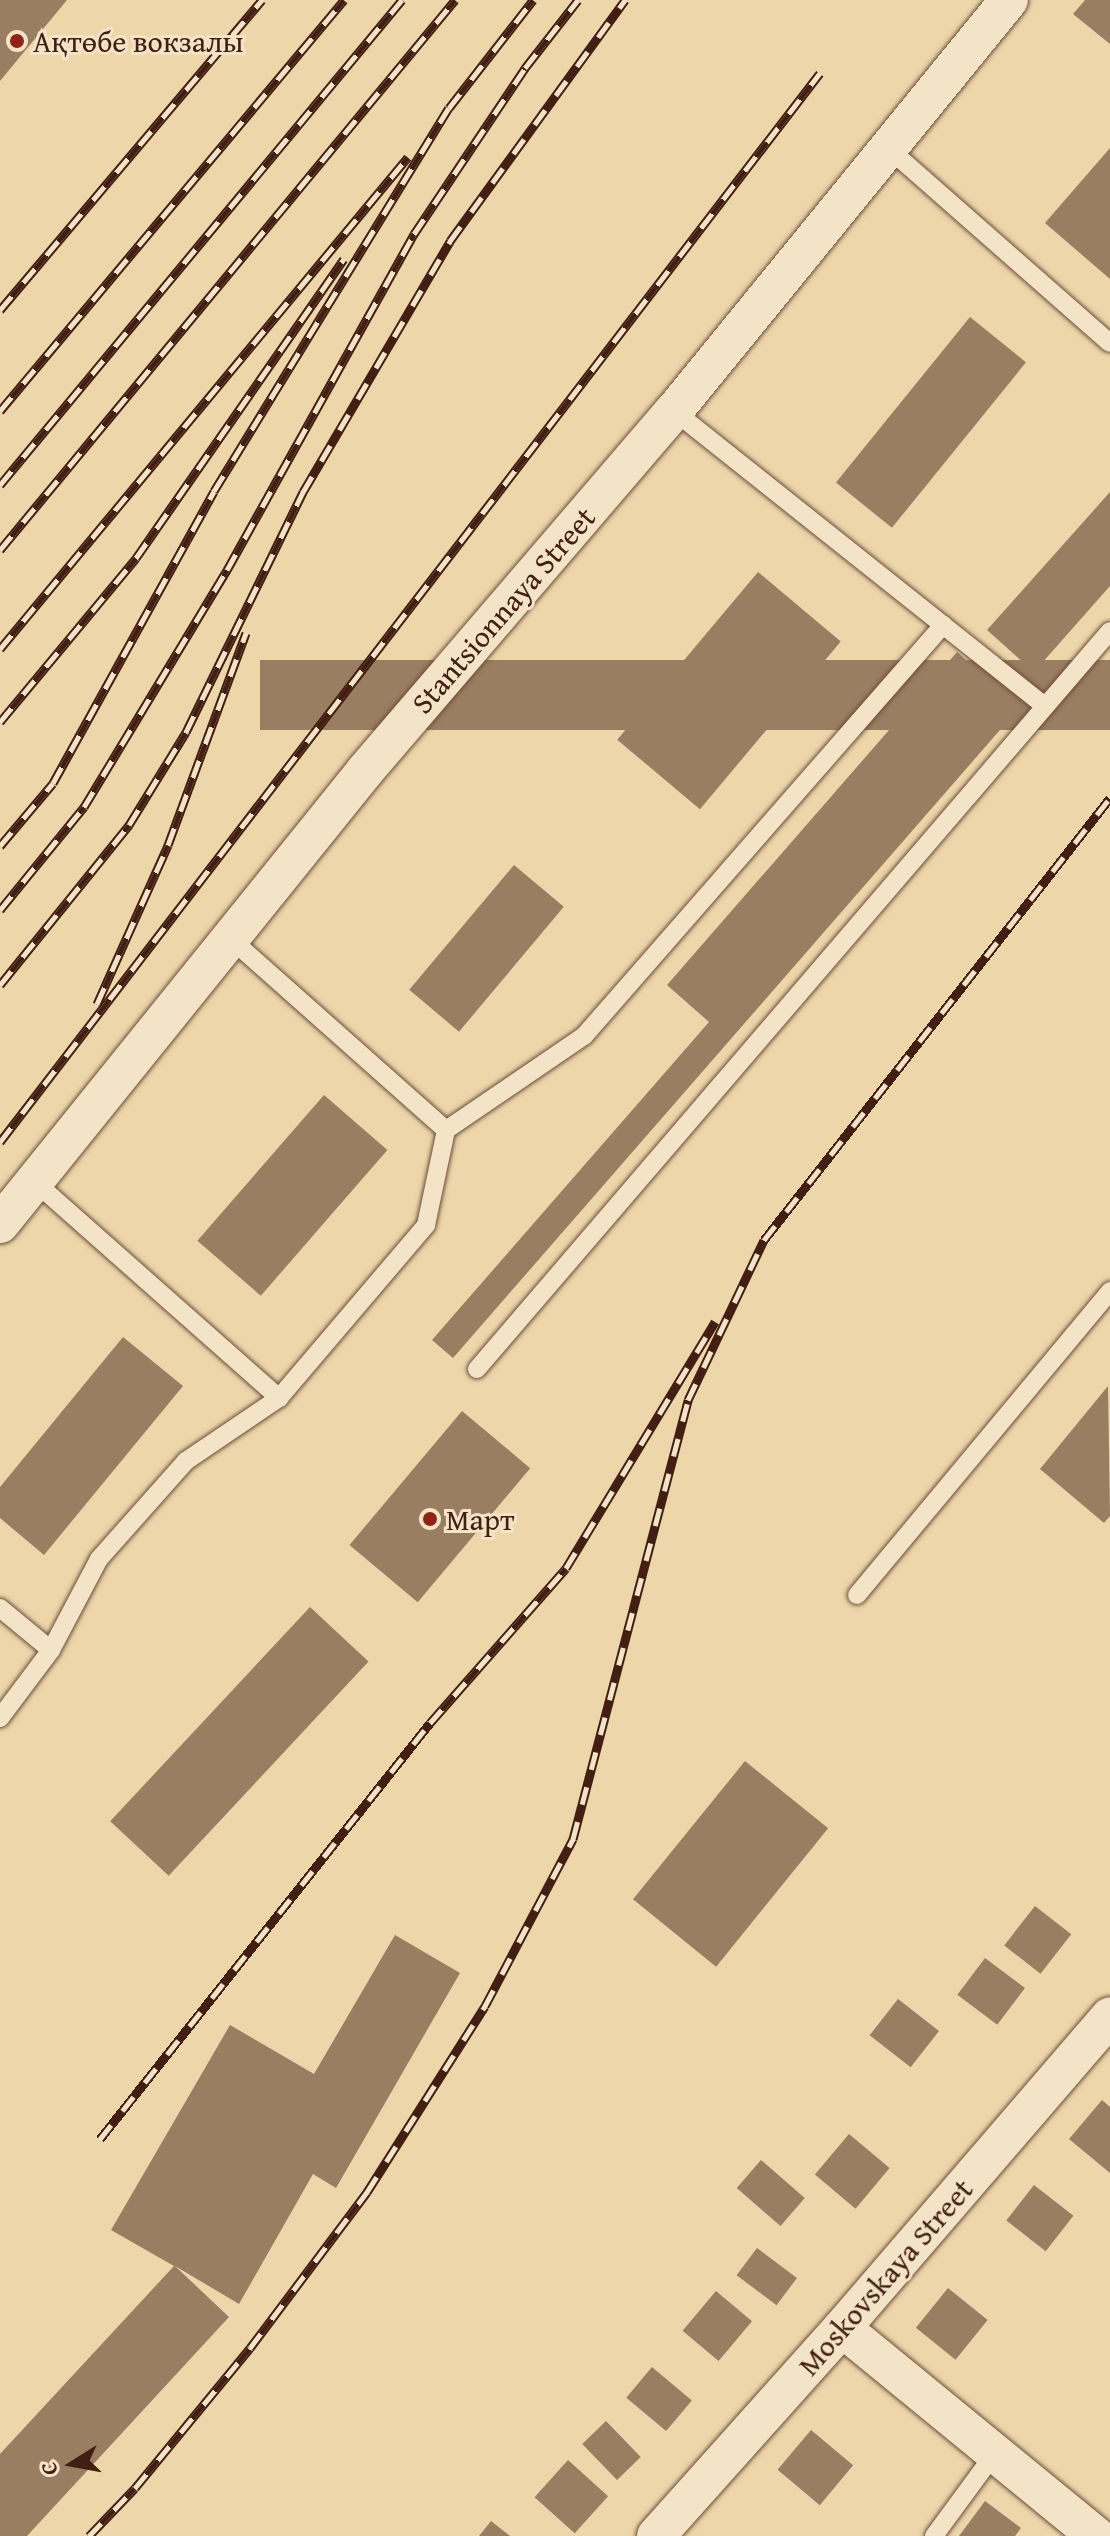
<!DOCTYPE html>
<meta charset="utf-8">
<style>
body{margin:0}
#map{position:relative;width:1110px;height:2536px;overflow:hidden;background:#ecd6aa;font-family:"Gentium Book Plus",serif}
div>[style]{position:absolute}
.building>*{inset:0;background:#9a7e61;transform-origin:0 0}
.roads{filter:drop-shadow(0 0 2px #6c4d38) drop-shadow(0 0 2px #6c4d38)}
.lane>*{height:18px;margin:-9px;padding:0 9px;transform-origin:9px;border-radius:9px;background:#f3e4c8}
.street>*{height:38px;margin:-19px;padding:0 19px;transform-origin:19px;border-radius:19px;background:#f3e4c8}
.rail>*{height:9px;margin-top:-4.5px;transform-origin:0;background:repeating-linear-gradient(90deg,#f3e4c8 0 18px,#421f12 0 36px);box-sizing:border-box;border-block:2px solid #421f12}
.dots>*{width:22px;height:22px;translate:-50% -50%;box-sizing:border-box;border:4px solid #f3e4c8;border-radius:50%}
span{translate:-50% -50%;white-space:nowrap;text-align:center;line-height:1.15;-webkit-text-stroke:6px #f3e4c8;paint-order:stroke}
.poi-label{font-size:30px;color:#421f12}
.left{translate:0 -50%;text-align:left}
.street-label{font-size:30px;color:#421f12}
.north{position:absolute;left:32px;top:2424px;width:80px;height:80px;-webkit-text-stroke:6px #f3e4c8;paint-order:stroke;rotate:259deg;font-size:22px;font-weight:700;line-height:32px;text-align:center;color:#421f12}
.north::after{content:'';display:block;margin:auto;width:28px;height:36px;background:#421f12;clip-path:polygon(50% 0,100% 100%,50% 72%,0 100%)}
</style>
<div id="map">
<div class="building">
<i style="clip-path:polygon(0 0,67px 0,0 81px)"></i>
<i style="clip-path:polygon(1085px 0,1110px 0,1110px 44px,1073px 14px)"></i>
<i style="clip-path:polygon(1110px 148px,1110px 279px,1045px 223px)"></i>
<i style="left:970px;top:317px;width:72px;height:213px;rotate:39deg"></i>
<i style="clip-path:polygon(1110px 492px,1110px 586px,1034px 672px,987px 630px)"></i>
<i style="left:758px;top:572px;width:108px;height:219px;rotate:40deg"></i>
<i style="clip-path:polygon(957px 652px,1020px 707px,453px 1358px,432px 1340px,709px 1022px,667px 985px)"></i>
<i style="left:1110px;top:660px;width:70px;height:850px;rotate:90deg"></i>
<i style="left:514px;top:865px;width:65px;height:163px;rotate:40deg"></i>
<i style="left:324px;top:1095px;width:84px;height:193px;rotate:41deg"></i>
<i style="clip-path:polygon(123px 1337px,183px 1386px,44px 1555px,0 1518px,0 1487px)"></i>
<i style="clip-path:polygon(1108px 1386px,1110px 1516px,1104px 1523px,1040px 1469px)"></i>
<i style="left:462px;top:1411px;width:89px;height:175px;rotate:40deg"></i>
<i style="left:310px;top:1607px;width:80px;height:293px;rotate:43deg"></i>
<i style="left:745px;top:1761px;width:107px;height:178px;rotate:39deg"></i>
<i style="left:1035px;top:1906px;width:46px;height:50px;rotate:38deg"></i>
<i style="clip-path:polygon(395px 1935px,460px 1973px,336px 2188px,313px 2174px,239px 2304px,175px 2266px,229px 2317px,27px 2536px,0 2536px,0 2454px,174px 2266px,111px 2230px,230px 2025px,314px 2074px)"></i>
<i style="left:985px;top:1958px;width:50px;height:46px;rotate:37deg"></i>
<i style="left:898px;top:1999px;width:52px;height:46px;rotate:38deg"></i>
<i style="clip-path:polygon(1102px 2100px,1110px 2107px,1110px 2173px,1069px 2139px)"></i>
<i style="left:849px;top:2134px;width:53px;height:53px;rotate:40deg"></i>
<i style="left:761px;top:2160px;width:58px;height:37px;rotate:41deg"></i>
<i style="left:1034px;top:2185px;width:50px;height:45px;rotate:38deg"></i>
<i style="left:757px;top:2248px;width:50px;height:34px;rotate:37deg"></i>
<i style="left:948px;top:2288px;width:51px;height:51px;rotate:39deg"></i>
<i style="left:716px;top:2291px;width:47px;height:52px;rotate:40deg"></i>
<i style="left:652px;top:2367px;width:52px;height:40px;rotate:40deg"></i>
<i style="left:606px;top:2421px;width:50px;height:33px;rotate:46deg"></i>
<i style="left:811px;top:2430px;width:55px;height:52px;rotate:40deg"></i>
<i style="left:568px;top:2460px;width:54px;height:50px;rotate:42deg"></i>
<i style="clip-path:polygon(985px 2501px,1021px 2528px,1015px 2536px,959px 2536px)"></i>
<i style="clip-path:polygon(491px 2521px,510px 2536px,479px 2536px)"></i>
</div>
<div class="roads">
<div class="lane">
<i style="left:888px;top:148px;width:295px;rotate:41.3deg"></i>
<i style="left:674px;top:411px;width:474px;rotate:38.5deg"></i>
<i style="left:446px;top:1130px;width:167px;rotate:-34.3deg"></i>
<i style="left:584px;top:1036px;width:546px;rotate:-48.86deg"></i>
<i style="left:35px;top:1182px;width:326px;rotate:41.5deg"></i>
<i style="left:477px;top:1369px;width:972px;rotate:-49.38deg"></i>
<i style="left:857px;top:1595px;width:396px;rotate:-50.2deg"></i>
<i style="left:0;top:1608px;width:66px;rotate:39.5deg"></i>
<i style="left:0;top:1718px;width:85px;rotate:-53.1deg"></i>
<i style="left:51px;top:1650px;width:103px;rotate:-62.2deg"></i>
<i style="left:99px;top:1559px;width:131px;rotate:-48.4deg"></i>
<i style="left:186px;top:1461px;width:112px;rotate:-34.1deg"></i>
<i style="left:279px;top:1398px;width:227px;rotate:-49.6deg"></i>
<i style="left:426px;top:1225px;width:97px;rotate:-78.1deg"></i>
<i style="left:446px;top:1130px;width:288px;rotate:-138.4deg"></i>
<i style="left:934px;top:2536px;width:103px;rotate:-53.7deg"></i>
</div>
<div class="street">
<i style="left:0;top:1224px;width:582px;rotate:-51.14deg"></i>
<i style="left:365px;top:771px;width:474px;rotate:-49.4deg"></i>
<i style="left:674px;top:411px;width:530px;rotate:-50.82deg"></i>
<i style="left:842px;top:2328px;width:328px;rotate:39.3deg"></i>
<i style="left:656px;top:2536px;width:279px;rotate:-48.2deg"></i>
<i style="left:842px;top:2328px;width:411px;rotate:-49.3deg"></i>
</div>
</div>
<div class="rail">
<i style="left:0;top:310px;width:406px;rotate:-49.8deg"></i>
<i style="left:0;top:411px;width:536px;rotate:-50.07deg"></i>
<i style="left:0;top:485px;width:630px;rotate:-50.35deg"></i>
<i style="left:0;top:550px;width:714px;rotate:-50.4deg"></i>
<i style="left:0;top:649px;width:639px;rotate:-50.33deg"></i>
<i style="left:0;top:722px;width:213px;rotate:-50.3deg"></i>
<i style="left:136px;top:558px;width:364px;rotate:-55.2deg"></i>
<i style="left:0;top:846px;width:82px;rotate:-49.9deg"></i>
<i style="left:53px;top:783px;width:333px;rotate:-61.1deg"></i>
<i style="left:214px;top:491px;width:449px;rotate:-58.5deg"></i>
<i style="left:449px;top:108px;width:137px;rotate:-52.1deg"></i>
<i style="left:0;top:910px;width:133px;rotate:-50.8deg"></i>
<i style="left:84px;top:807px;width:277px;rotate:-58.9deg"></i>
<i style="left:227px;top:570px;width:385px;rotate:-60.9deg"></i>
<i style="left:414px;top:234px;width:200px;rotate:-56.2deg"></i>
<i style="left:525px;top:68px;width:86px;rotate:-52.1deg"></i>
<i style="left:0;top:985px;width:206px;rotate:-51.1deg"></i>
<i style="left:129px;top:825px;width:109px;rotate:-58.5deg"></i>
<i style="left:186px;top:732px;width:267px;rotate:-64deg"></i>
<i style="left:303px;top:492px;width:291px;rotate:-59.6deg"></i>
<i style="left:450px;top:241px;width:298px;rotate:-54deg"></i>
<i style="left:97px;top:1004px;width:174px;rotate:-65.9deg"></i>
<i style="left:168px;top:845px;width:226px;rotate:-69.8deg"></i>
<i style="left:0;top:1142px;width:1347px;rotate:-52.51deg"></i>
<i style="left:100px;top:2139px;width:531px;rotate:-51.58deg"></i>
<i style="left:430px;top:1723px;width:206px;rotate:-48.7deg"></i>
<i style="left:566px;top:1568px;width:288px;rotate:-58.8deg"></i>
<i style="left:89px;top:2536px;width:66px;rotate:-46.2deg"></i>
<i style="left:135px;top:2488px;width:181px;rotate:-50.6deg"></i>
<i style="left:250px;top:2348px;width:195px;rotate:-53.1deg"></i>
<i style="left:367px;top:2192px;width:220px;rotate:-57.6deg"></i>
<i style="left:485px;top:2006px;width:189px;rotate:-62.2deg"></i>
<i style="left:573px;top:1839px;width:454px;rotate:-75.3deg"></i>
<i style="left:688px;top:1400px;width:177px;rotate:-64.6deg"></i>
<i style="left:764px;top:1240px;width:561px;rotate:-51.95deg"></i>
</div>
<div class="dots">
<i style="left:17px;top:41px;background:#8f2418"></i>
<i style="left:430px;top:1519px;background:#8f2418"></i>
</div>
<div class="poi-label">
<span class="left" style="left:33px;top:41px">Ақтөбе вокзалы</span>
<span class="left" style="left:446px;top:1519px">Март</span>
</div>
<div class="street-label">
<span style="left:503px;top:610px;rotate:-49deg">Stantsionnaya Street</span>
<span style="left:885px;top:2277px;rotate:-49deg">Moskovskaya Street</span>
</div>
<div class="north">С</div>
</div>
